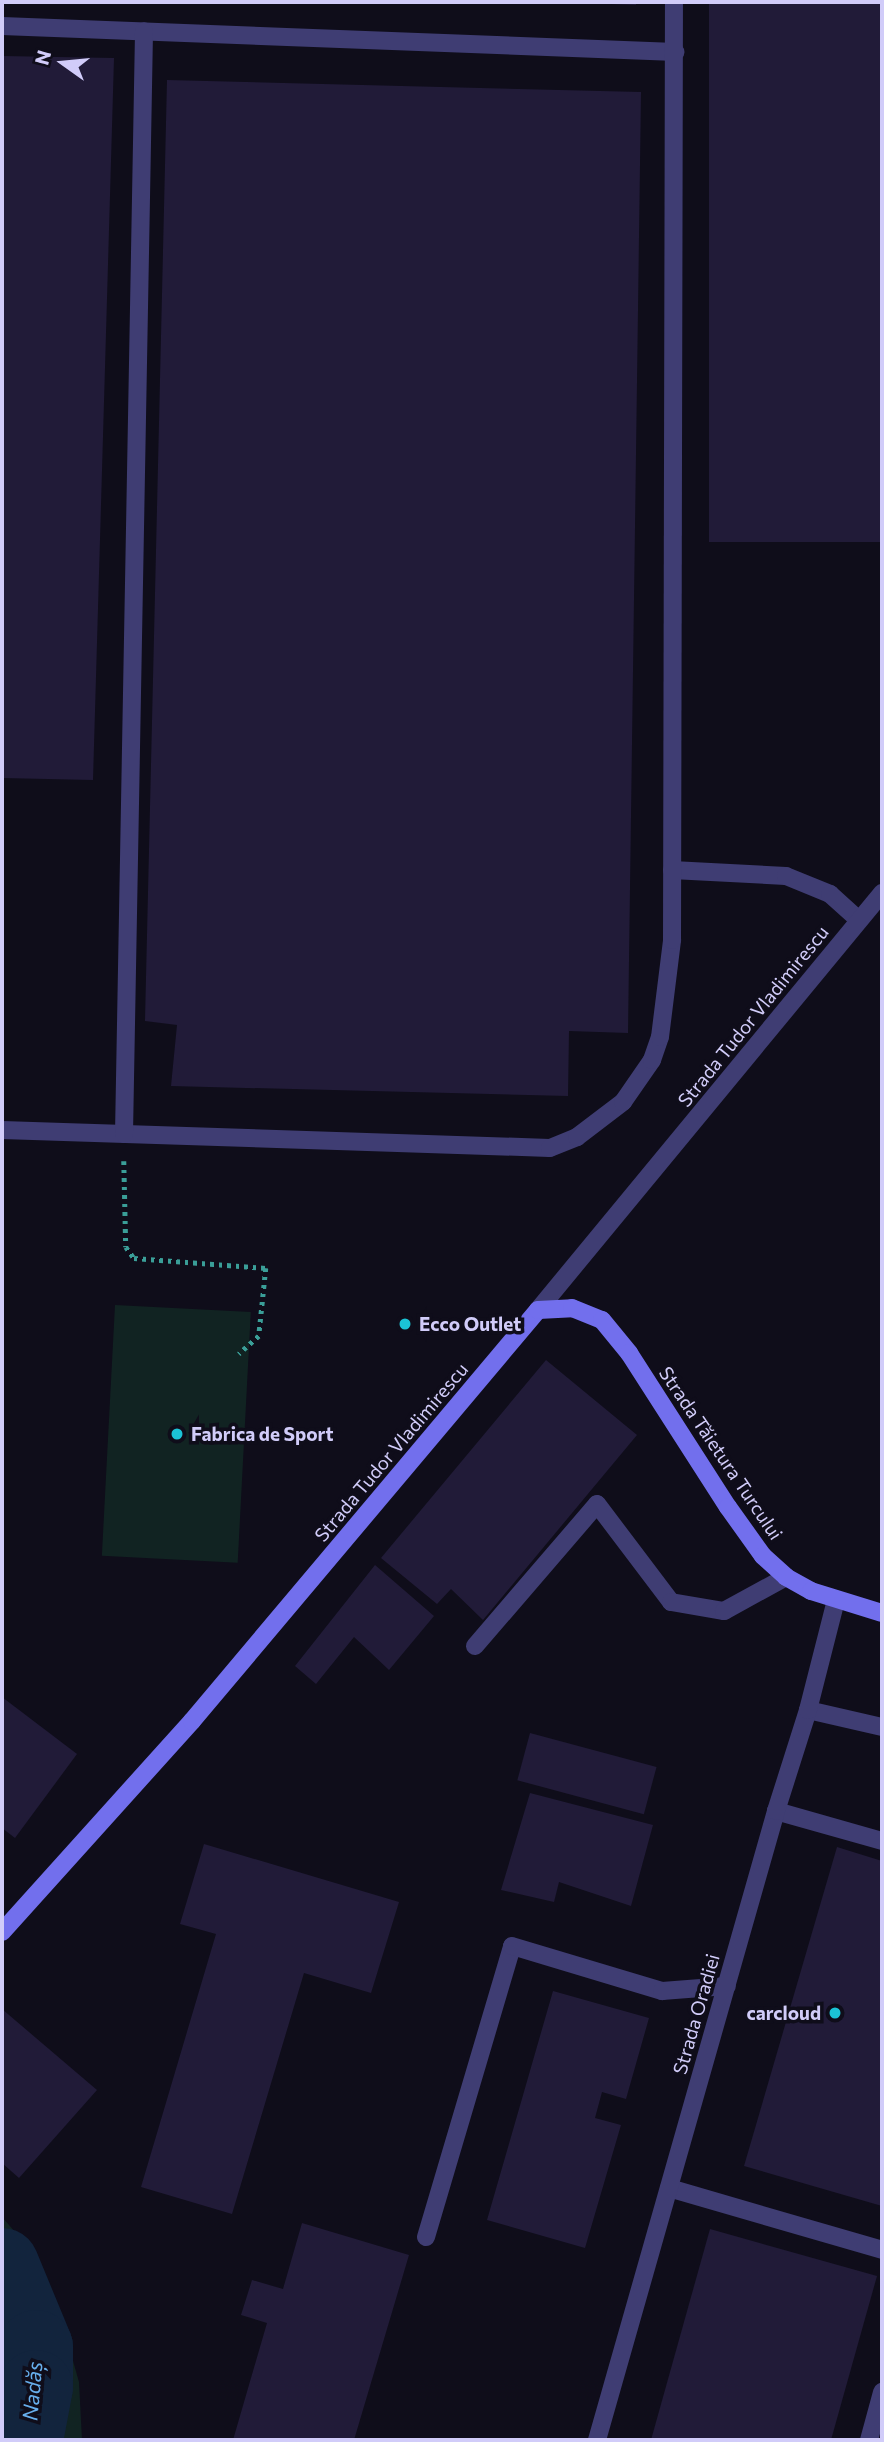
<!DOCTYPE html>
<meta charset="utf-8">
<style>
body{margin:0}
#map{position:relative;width:884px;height:2442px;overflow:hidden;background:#0f0d1a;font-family:Commissioner,sans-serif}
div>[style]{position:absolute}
.green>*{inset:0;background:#112322;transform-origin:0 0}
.river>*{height:74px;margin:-37px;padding:0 37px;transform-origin:37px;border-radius:37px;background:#12243d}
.building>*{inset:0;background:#211b38;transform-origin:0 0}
.path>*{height:4.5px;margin-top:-2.25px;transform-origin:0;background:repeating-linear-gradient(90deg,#3a9e98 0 3.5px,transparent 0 8.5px)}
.lane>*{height:18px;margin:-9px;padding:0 9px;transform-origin:9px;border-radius:9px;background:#3f3d73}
.street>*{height:18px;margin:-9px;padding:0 9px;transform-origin:9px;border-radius:9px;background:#3f3d73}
.secondary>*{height:18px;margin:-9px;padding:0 9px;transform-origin:9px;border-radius:9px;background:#726fed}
.dots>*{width:19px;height:19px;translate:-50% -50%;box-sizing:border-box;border:4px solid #0f0d1a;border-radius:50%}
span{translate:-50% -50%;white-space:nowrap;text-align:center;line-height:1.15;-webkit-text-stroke:7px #0f0d1a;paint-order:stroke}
.street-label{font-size:19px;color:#d1ccf9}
.poi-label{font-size:19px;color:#d1ccf9;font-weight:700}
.left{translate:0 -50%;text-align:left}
.right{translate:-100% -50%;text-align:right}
.water-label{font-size:21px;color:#67aeec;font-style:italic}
.frame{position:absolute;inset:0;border:4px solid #d1ccf9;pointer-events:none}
.north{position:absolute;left:28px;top:28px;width:70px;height:70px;-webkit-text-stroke:5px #0f0d1a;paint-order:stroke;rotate:285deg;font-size:19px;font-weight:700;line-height:28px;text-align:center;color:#d1ccf9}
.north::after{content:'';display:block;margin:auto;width:24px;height:32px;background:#d1ccf9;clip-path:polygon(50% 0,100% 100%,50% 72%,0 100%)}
</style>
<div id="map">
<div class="green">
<i style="left:115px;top:1305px;width:136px;height:251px;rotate:3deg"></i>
<i style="clip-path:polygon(2px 2217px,29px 2248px,60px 2315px,79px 2382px,82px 2440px,2px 2440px)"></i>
</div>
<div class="river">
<i style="left:2px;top:2265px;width:89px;rotate:67.5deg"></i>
<i style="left:36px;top:2347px;width:40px;rotate:90deg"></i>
<i style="left:36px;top:2387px;width:54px;rotate:100.7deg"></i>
</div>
<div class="building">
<i style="clip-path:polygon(611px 2px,636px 2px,636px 5px,611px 4px)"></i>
<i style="left:709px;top:2px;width:173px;height:540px"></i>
<i style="clip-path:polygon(2px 56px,114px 58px,93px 780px,2px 778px)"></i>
<i style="clip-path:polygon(167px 80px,641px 92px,628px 1033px,569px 1031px,568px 1096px,171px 1086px,177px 1025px,145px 1021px)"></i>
<i style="clip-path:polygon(546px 1360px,637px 1435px,483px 1620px,451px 1589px,437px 1604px,381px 1558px)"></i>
<i style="clip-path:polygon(375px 1565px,434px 1616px,389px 1670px,354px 1637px,316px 1684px,295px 1666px)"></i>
<i style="clip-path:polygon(2px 1697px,77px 1754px,15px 1838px,2px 1828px)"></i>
<i style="left:530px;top:1733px;width:131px;height:49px;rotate:15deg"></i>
<i style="clip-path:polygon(530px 1793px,653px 1825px,631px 1906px,559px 1882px,554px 1902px,501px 1890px)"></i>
<i style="clip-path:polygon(204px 1844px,399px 1902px,371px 1993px,304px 1973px,232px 2214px,141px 2187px,216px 1934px,180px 1924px)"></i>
<i style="clip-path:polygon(837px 1847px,882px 1861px,882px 2206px,744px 2166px)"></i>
<i style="clip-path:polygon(553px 1991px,649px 2018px,626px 2099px,602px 2092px,595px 2118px,621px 2125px,585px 2248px,487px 2220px)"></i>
<i style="clip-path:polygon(2px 2009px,97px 2090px,19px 2178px,2px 2163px)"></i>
<i style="clip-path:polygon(302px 2223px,409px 2255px,354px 2440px,233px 2440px,267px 2323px,241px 2315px,252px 2280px,283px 2289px)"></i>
<i style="clip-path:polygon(710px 2229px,877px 2276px,831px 2440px,651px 2440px)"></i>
</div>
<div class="path">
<i style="left:124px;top:1161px;width:86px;rotate:88.7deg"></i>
<i style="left:126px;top:1247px;width:14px;rotate:54deg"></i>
<i style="left:134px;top:1258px;width:132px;rotate:4.3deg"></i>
<i style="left:266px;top:1268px;width:68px;rotate:95.9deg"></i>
<i style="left:259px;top:1336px;width:27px;rotate:138deg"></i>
</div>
<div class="lane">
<i style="left:2px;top:26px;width:674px;rotate:2.21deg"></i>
<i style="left:672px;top:870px;width:114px;rotate:3deg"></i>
<i style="left:786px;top:876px;width:48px;rotate:22.2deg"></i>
<i style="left:830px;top:894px;width:39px;rotate:42deg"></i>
<i style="left:2px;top:1130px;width:548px;rotate:1.88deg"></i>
<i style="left:550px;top:1148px;width:29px;rotate:-22deg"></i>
<i style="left:577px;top:1137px;width:58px;rotate:-37.3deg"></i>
<i style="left:623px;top:1102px;width:51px;rotate:-55.4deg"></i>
<i style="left:652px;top:1060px;width:24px;rotate:-71deg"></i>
<i style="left:660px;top:1037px;width:98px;rotate:-82.9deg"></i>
<i style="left:672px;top:940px;width:938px;rotate:-89.88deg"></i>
<i style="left:124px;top:1134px;width:1103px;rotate:-88.96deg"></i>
<i style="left:475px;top:1646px;width:187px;rotate:-49.3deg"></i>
<i style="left:597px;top:1504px;width:123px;rotate:52.9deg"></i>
<i style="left:671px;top:1602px;width:54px;rotate:9.6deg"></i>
<i style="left:724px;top:1611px;width:71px;rotate:-28.7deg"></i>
<i style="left:808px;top:1710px;width:76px;rotate:12.9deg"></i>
<i style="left:776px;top:1811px;width:110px;rotate:15.8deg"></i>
<i style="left:669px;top:2188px;width:222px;rotate:16.2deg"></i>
<i style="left:426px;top:2237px;width:303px;rotate:-73.5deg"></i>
<i style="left:512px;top:1946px;width:157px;rotate:16.7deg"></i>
<i style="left:662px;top:1991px;width:65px;rotate:-4.4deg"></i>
<i style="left:869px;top:2440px;width:50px;rotate:-74.8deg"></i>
</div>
<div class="street">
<i style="left:538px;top:1310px;width:541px;rotate:-50.48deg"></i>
<i style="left:597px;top:2440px;width:654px;rotate:-74.11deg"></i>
<i style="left:776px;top:1811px;width:106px;rotate:-72.4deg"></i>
<i style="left:808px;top:1710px;width:114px;rotate:-75.7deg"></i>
</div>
<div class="secondary">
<i style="left:2px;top:1932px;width:284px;rotate:-48deg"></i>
<i style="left:192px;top:1721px;width:537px;rotate:-49.91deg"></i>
<i style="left:538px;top:1310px;width:34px;rotate:-3deg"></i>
<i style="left:572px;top:1308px;width:32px;rotate:22deg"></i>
<i style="left:602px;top:1320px;width:43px;rotate:50.7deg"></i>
<i style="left:629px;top:1353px;width:183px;rotate:57.3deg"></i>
<i style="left:728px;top:1507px;width:60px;rotate:54.5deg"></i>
<i style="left:763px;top:1556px;width:31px;rotate:42deg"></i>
<i style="left:786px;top:1577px;width:29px;rotate:29deg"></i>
<i style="left:811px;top:1591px;width:74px;rotate:17.2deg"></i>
</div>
<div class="dots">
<i style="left:405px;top:1324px;background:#1bc3d6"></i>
<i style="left:177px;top:1434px;background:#1bc3d6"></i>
<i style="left:835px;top:2013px;background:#1bc3d6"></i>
</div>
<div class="street-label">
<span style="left:753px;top:1016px;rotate:-51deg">Strada Tudor Vladimirescu</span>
<span style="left:391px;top:1452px;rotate:-50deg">Strada Tudor Vladimirescu</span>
<span style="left:721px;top:1453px;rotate:56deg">Strada Tăietura Turcului</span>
<span style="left:696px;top:2014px;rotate:-74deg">Strada Oradiei</span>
</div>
<div class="poi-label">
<span class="left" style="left:419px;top:1324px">Ecco Outlet</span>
<span class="left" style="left:191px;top:1434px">Fabrica de Sport</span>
<span class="right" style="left:821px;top:2013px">carcloud</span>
</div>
<div class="water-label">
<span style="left:32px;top:2391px;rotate:-85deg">Nadăș</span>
</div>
<div class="frame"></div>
<div class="north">N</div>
</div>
